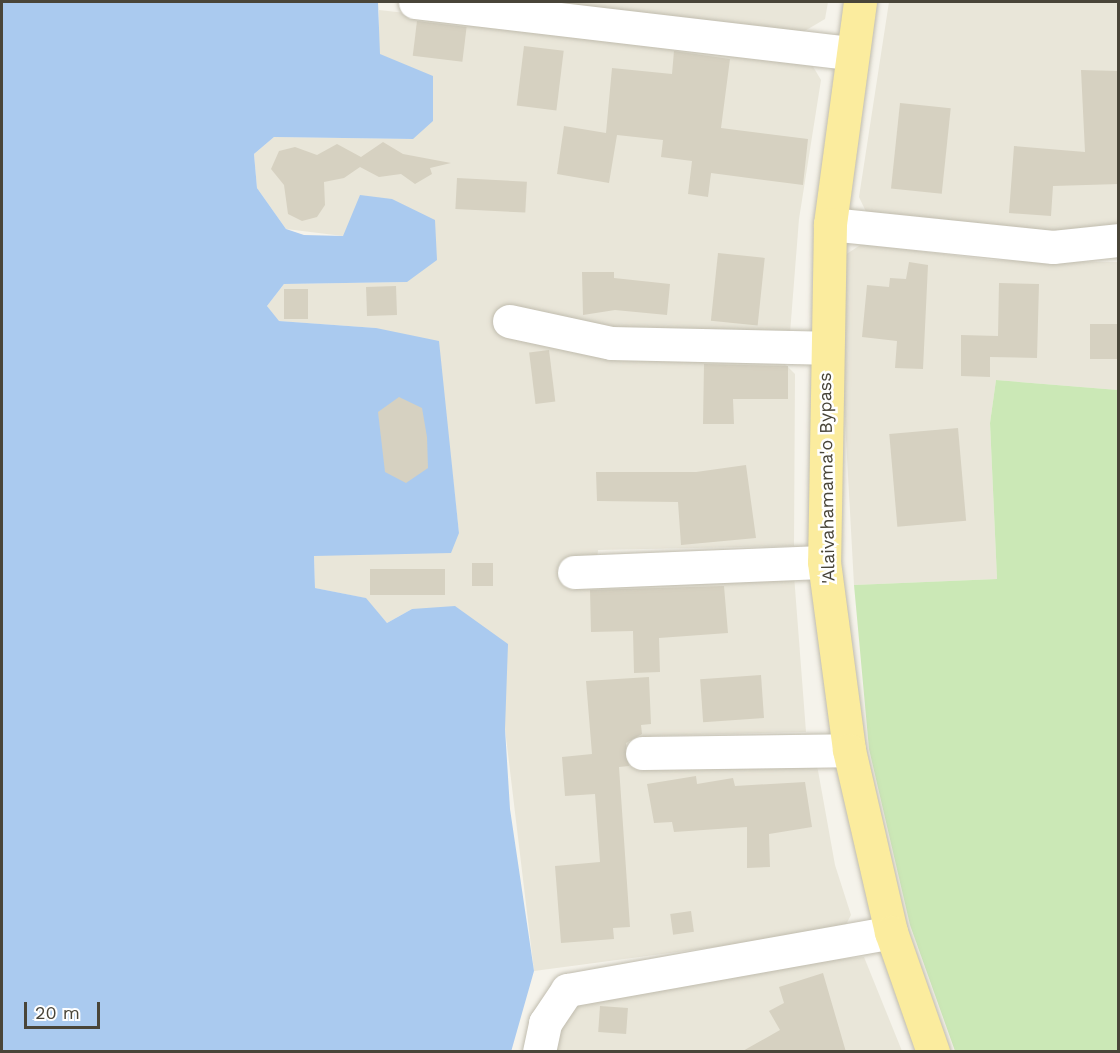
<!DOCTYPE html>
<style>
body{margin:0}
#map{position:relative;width:1120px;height:1053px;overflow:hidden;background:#f5f3eb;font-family:"Work Sans",sans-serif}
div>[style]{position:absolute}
.residential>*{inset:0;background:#e9e6d9}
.green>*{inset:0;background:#cbe8b6}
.water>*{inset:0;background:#aacaef}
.building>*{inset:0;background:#d6d1c1;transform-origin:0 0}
.roads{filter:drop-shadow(0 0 2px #c0bcae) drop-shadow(0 0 2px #c0bcae)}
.minor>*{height:33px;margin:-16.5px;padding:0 16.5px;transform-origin:16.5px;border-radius:16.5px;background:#fff}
.major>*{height:33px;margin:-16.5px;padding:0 16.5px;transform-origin:16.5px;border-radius:16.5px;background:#fbec9e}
span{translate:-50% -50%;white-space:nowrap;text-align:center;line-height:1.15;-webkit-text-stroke:5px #fff;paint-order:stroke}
.street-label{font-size:18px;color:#494539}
.frame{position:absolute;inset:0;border:3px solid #494539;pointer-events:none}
.scale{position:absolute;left:24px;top:1002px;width:76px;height:27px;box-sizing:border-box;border:3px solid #494539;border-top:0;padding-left:8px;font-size:18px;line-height:21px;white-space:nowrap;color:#494539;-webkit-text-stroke:4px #fff;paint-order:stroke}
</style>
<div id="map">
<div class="residential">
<i style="clip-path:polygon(531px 2px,828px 2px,825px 19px,803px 32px)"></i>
<i style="clip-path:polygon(889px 2px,1118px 2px,1118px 229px,1097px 234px,869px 218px,859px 197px)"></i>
<i style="clip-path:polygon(379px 10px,808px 58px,821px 80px,799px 219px,790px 333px,778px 357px,795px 374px,794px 546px,598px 550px,595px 580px,794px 575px,806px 732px,649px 736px,817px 765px,835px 865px,851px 915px,843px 930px,534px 971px,505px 729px,412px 609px,387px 623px,365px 598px,315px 588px,314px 556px,459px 533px,448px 436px,376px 328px,278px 321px,267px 306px,284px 284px,407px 282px,343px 236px,286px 229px,257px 188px,254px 154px,274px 137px,413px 139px,379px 54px)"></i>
<i style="clip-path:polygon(862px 244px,992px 260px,1118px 262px,1118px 390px,996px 380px,990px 423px,997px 579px,854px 585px,844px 402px,845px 255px)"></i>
<i style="clip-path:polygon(864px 957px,902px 1051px,556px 1052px,565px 1013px,613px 989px,767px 965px)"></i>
</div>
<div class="green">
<i style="clip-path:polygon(996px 380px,1118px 390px,1118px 1051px,955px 1051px,910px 925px,869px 749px,854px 585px,997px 579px,990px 423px)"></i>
</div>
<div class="water">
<i style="clip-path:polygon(2px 2px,378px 2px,380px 54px,433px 76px,433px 121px,413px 139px,274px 137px,254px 154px,257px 188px,286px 229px,304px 235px,343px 236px,360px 195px,392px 199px,435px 220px,437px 260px,407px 282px,284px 284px,267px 306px,279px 321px,376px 328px,439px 341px,459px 533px,451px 553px,314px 556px,315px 588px,366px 598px,387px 623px,412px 609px,455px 606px,508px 644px,505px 729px,510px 809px,534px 971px,511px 1052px,2px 1052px)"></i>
</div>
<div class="building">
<i style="left:417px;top:21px;width:50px;height:35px;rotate:7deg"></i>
<i style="left:524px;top:46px;width:40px;height:60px;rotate:7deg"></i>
<i style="clip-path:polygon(674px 51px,730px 59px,721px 128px,808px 139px,803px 185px,711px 173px,708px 197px,688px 194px,692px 161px,661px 157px,663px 140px,617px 135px,609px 183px,557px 174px,564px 126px,606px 133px,612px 68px,672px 74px)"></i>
<i style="clip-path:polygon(1081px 70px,1119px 71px,1119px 184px,1053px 186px,1051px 216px,1009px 213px,1014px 146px,1085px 152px)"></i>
<i style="left:900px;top:103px;width:51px;height:86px;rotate:6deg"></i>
<i style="clip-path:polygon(383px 142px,403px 154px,451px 163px,430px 168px,432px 174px,415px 184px,401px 174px,379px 177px,360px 167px,344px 178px,324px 182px,325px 205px,317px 217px,302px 221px,288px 214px,284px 185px,271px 169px,279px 151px,295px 147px,317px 155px,337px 144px,361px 157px)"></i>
<i style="left:457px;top:178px;width:70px;height:31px;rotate:3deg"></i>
<i style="left:718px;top:253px;width:47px;height:68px;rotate:6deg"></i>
<i style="clip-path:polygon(909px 262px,928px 265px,923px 369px,895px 368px,897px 341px,862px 337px,867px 285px,889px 287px,890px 278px,906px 279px)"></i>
<i style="clip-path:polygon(582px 272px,614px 272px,614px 278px,670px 284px,667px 315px,615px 310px,583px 315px)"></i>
<i style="clip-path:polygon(999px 283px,1039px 284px,1037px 358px,990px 357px,990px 377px,961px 376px,961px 335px,998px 336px)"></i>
<i style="left:396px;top:286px;width:29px;height:30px;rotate:88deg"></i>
<i style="left:284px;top:289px;width:24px;height:30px"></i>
<i style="left:1090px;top:324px;width:29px;height:35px"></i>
<i style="left:549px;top:350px;width:52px;height:20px;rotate:83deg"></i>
<i style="clip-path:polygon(704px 364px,788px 366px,788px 399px,733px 399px,734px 424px,703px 424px)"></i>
<i style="clip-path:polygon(399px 397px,422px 408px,427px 437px,428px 468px,406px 483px,385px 472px,378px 412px)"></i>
<i style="left:958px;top:428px;width:93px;height:69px;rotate:85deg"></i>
<i style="clip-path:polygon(746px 465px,756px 538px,681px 545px,678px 502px,597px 501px,596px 472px,696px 472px)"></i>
<i style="left:472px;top:563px;width:21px;height:23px"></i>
<i style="left:370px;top:569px;width:75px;height:26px"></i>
<i style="clip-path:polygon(724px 586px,728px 633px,659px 638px,660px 672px,634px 673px,633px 631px,591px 632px,590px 590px)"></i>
<i style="left:761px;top:675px;width:43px;height:61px;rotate:86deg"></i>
<i style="clip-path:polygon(649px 677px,651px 724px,641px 725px,642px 734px,626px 743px,629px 766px,619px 767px,630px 927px,613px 928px,614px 939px,561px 943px,555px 866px,600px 862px,595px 794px,565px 796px,562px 757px,592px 754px,586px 681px)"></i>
<i style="clip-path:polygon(696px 776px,697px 784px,733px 778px,735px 786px,805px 782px,812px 827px,769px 834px,770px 867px,747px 868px,747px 827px,674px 832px,672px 822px,654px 823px,647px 784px)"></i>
<i style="left:691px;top:911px;width:21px;height:21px;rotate:82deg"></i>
<i style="clip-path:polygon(823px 973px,846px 1052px,741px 1052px,780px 1030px,769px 1011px,784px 1003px,779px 987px)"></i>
<i style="left:600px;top:1006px;width:28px;height:26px;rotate:4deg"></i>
</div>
<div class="roads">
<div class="minor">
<i style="left:415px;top:2px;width:440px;rotate:6.7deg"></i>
<i style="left:830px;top:224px;width:224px;rotate:5.9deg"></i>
<i style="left:1053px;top:247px;width:65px;rotate:-6.1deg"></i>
<i style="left:509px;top:321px;width:104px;rotate:12.2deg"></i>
<i style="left:611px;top:343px;width:214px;rotate:1.3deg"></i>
<i style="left:574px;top:572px;width:250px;rotate:-2.3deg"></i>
<i style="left:642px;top:753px;width:207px;rotate:-0.8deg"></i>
<i style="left:539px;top:1052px;width:30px;rotate:-78deg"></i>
<i style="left:545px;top:1023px;width:40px;rotate:-56deg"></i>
<i style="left:567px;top:990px;width:329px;rotate:-10.1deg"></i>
</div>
<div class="major">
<i style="left:860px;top:2px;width:224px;rotate:97.7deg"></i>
<i style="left:830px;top:224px;width:338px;rotate:91deg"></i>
<i style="left:824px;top:562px;width:190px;rotate:82.4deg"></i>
<i style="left:849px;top:750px;width:187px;rotate:77deg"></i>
<i style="left:891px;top:932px;width:127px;rotate:70.7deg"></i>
</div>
</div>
<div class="street-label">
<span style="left:827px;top:478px;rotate:-91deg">'Alaivahamama'o Bypass</span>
</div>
<div class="frame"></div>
<div class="scale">20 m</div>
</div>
